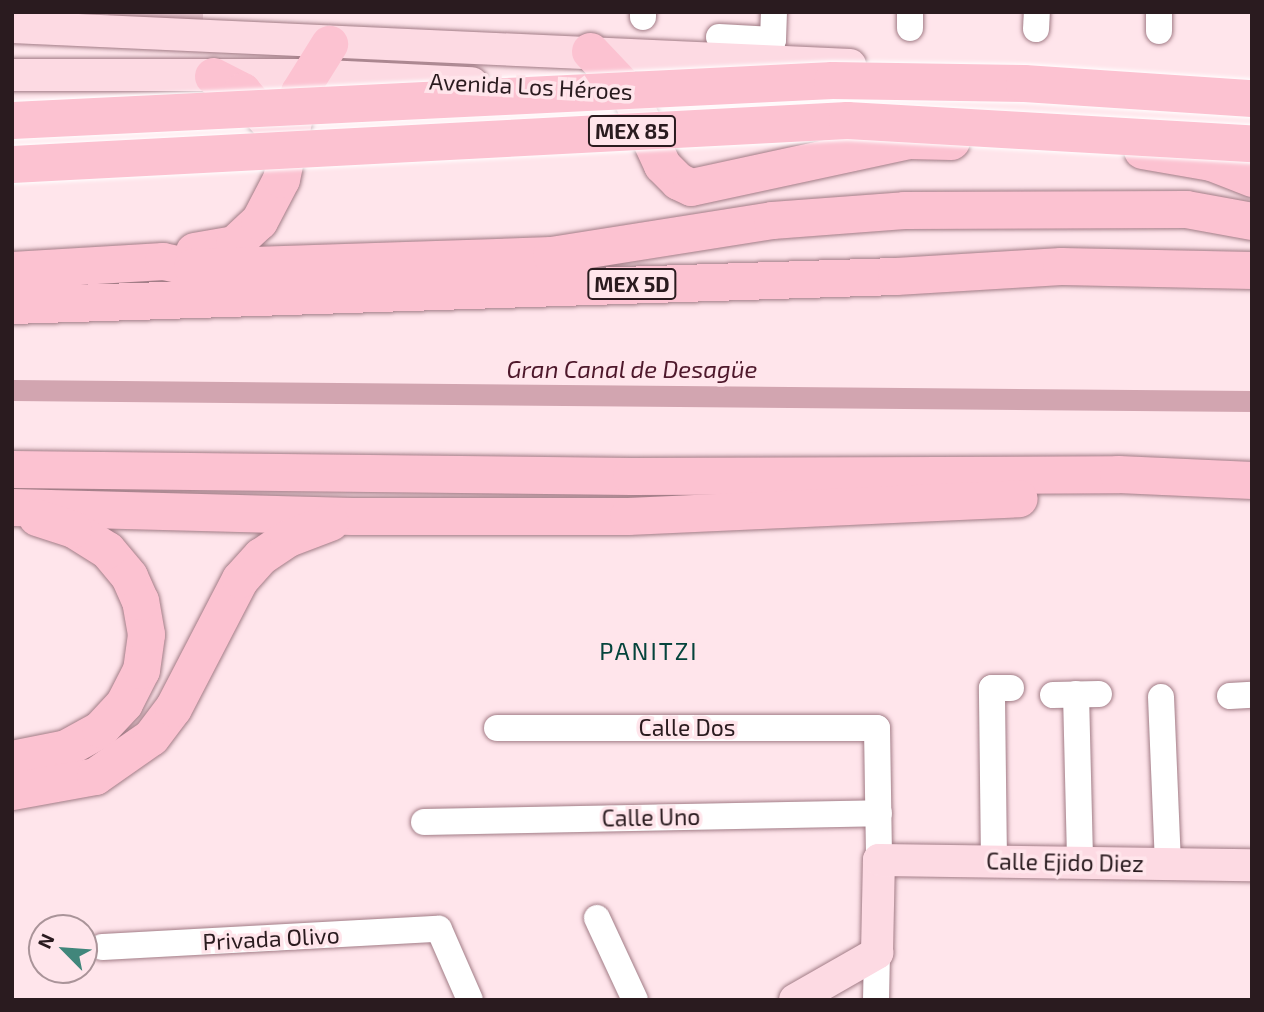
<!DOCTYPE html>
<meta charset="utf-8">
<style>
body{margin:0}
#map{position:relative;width:1264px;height:1012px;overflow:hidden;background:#ffe5eb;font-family:"Exo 2",sans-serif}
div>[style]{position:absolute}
.green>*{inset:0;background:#e4c3cb}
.canal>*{height:21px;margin:-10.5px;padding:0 10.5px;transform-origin:10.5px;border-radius:10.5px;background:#d2a5b0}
.roads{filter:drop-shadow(0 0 2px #a27c86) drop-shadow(0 0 2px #a27c86)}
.minor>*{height:26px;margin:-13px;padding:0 13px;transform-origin:13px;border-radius:13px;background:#fff}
.major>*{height:32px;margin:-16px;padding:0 16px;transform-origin:16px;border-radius:16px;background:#fddae3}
.highway>*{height:37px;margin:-18.5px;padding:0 18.5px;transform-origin:18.5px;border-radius:18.5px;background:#fcc2d1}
.bridges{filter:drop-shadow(0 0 2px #fff) drop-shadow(0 0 2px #fff)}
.highway-bridge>*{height:37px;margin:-18.5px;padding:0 18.5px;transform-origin:18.5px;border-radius:18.5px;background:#fcc2d1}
span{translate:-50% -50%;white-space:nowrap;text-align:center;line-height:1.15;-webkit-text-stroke:7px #ffe5eb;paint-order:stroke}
.shield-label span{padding:2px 5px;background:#ffe5eb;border:2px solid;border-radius:5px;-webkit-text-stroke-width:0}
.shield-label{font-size:21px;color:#2a1b1f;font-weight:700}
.street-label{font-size:23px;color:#2a1b1f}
.water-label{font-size:24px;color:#4e182b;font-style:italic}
.neighbourhood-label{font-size:24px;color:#05443c;letter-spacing:2px}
.frame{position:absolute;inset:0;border:14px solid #2a1b1f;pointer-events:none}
.north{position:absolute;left:28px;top:914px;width:70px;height:70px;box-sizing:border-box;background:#ffe5eb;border:2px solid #aa9499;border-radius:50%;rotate:295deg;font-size:19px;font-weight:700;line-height:28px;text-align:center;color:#2a1b1f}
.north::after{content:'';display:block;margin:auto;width:24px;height:32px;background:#41867b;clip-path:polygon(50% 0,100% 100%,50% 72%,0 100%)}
</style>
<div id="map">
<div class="green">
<i style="clip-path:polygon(108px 12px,203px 12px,203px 27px,109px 20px)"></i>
</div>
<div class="canal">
<i style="left:12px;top:390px;width:1240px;rotate:0.51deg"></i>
</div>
<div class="roads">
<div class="minor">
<i style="left:643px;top:17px;width:5px;rotate:-90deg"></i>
<i style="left:910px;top:28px;width:16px;rotate:-90deg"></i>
<i style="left:1036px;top:29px;width:17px;rotate:-87deg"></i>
<i style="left:1159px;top:31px;width:19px;rotate:-90deg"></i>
<i style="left:719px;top:37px;width:54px;rotate:3.2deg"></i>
<i style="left:773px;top:40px;width:28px;rotate:-88deg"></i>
<i style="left:1076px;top:694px;width:168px;rotate:88.6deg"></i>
<i style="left:1053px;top:695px;width:46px;rotate:-1.2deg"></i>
<i style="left:1230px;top:696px;width:22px;rotate:-3deg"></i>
<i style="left:1161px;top:697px;width:167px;rotate:87.6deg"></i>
<i style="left:497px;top:728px;width:380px"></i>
<i style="left:877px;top:728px;width:132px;rotate:89.1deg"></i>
<i style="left:424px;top:822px;width:455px;rotate:-1.1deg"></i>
<i style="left:994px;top:861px;width:173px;rotate:-90.7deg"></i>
<i style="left:992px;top:688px;width:19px"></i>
<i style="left:597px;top:918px;width:90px;rotate:65.1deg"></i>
<i style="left:102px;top:947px;width:337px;rotate:-3.1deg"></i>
<i style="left:439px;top:929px;width:77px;rotate:66.4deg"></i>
<i style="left:876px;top:1000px;width:47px;rotate:-88.8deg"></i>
</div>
<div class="major">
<i style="left:12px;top:27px;width:839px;rotate:2.6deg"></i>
<i style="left:12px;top:75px;width:294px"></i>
<i style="left:306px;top:75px;width:166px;rotate:2.8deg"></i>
<i style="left:795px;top:1000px;width:95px;rotate:-29.8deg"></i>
<i style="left:877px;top:953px;width:93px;rotate:-88.8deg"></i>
<i style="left:879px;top:860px;width:373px;rotate:0.8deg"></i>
</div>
<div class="highway">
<i style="left:590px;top:51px;width:55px;rotate:46.5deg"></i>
<i style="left:628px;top:91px;width:81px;rotate:65.3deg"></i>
<i style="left:662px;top:165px;width:23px;rotate:45deg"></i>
<i style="left:678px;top:181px;width:14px;rotate:25deg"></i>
<i style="left:691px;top:187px;width:222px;rotate:-12.2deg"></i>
<i style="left:908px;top:140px;width:43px;rotate:1.3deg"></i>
<i style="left:213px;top:76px;width:33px;rotate:27deg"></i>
<i style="left:242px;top:91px;width:48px;rotate:49.3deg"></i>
<i style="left:1142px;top:150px;width:70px;rotate:9.9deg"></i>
<i style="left:1211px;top:162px;width:44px;rotate:21.3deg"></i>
<i style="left:194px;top:251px;width:41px;rotate:-9.9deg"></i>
<i style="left:234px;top:244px;width:34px;rotate:-43deg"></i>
<i style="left:259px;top:221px;width:47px;rotate:-62.4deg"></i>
<i style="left:281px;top:179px;width:89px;rotate:-78.3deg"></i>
<i style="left:299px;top:92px;width:57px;rotate:-58deg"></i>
<i style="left:12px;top:270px;width:151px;rotate:-3.4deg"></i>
<i style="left:163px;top:261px;width:30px;rotate:12deg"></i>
<i style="left:192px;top:267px;width:359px;rotate:-1.9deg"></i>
<i style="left:551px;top:255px;width:224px;rotate:-9deg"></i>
<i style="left:772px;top:220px;width:132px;rotate:-4.3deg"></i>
<i style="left:904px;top:210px;width:282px;rotate:-0.2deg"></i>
<i style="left:1186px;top:209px;width:67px;rotate:10.3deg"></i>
<i style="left:12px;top:305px;width:884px;rotate:-1.88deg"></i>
<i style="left:896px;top:276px;width:165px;rotate:-3.5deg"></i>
<i style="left:1061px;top:266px;width:191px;rotate:1.2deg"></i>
<i style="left:12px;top:469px;width:619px;rotate:0.65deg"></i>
<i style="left:631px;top:476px;width:487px;rotate:-0.2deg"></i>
<i style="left:1118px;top:474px;width:134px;rotate:2.6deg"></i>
<i style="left:12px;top:507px;width:340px;rotate:1.5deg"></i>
<i style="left:352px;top:516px;width:276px"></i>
<i style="left:628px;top:516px;width:391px;rotate:-2.6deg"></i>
<i style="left:12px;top:759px;width:55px;rotate:-11.5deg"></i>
<i style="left:66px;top:748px;width:39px;rotate:-29deg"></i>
<i style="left:100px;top:729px;width:35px;rotate:-47deg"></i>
<i style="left:124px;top:703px;width:37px;rotate:-63deg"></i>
<i style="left:141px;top:670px;width:36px;rotate:-82deg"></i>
<i style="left:146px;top:634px;width:34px;rotate:-100deg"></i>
<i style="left:140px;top:601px;width:27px;rotate:-114deg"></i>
<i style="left:129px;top:576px;width:34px;rotate:-130deg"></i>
<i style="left:107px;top:550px;width:40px;rotate:-148deg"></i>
<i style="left:73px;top:529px;width:38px;rotate:-162deg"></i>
<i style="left:12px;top:791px;width:84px;rotate:-10.2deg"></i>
<i style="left:95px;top:776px;width:68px;rotate:-34.9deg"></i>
<i style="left:151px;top:737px;width:36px;rotate:-53deg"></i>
<i style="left:173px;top:708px;width:145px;rotate:-62.6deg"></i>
<i style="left:240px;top:579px;width:31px;rotate:-48deg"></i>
<i style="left:261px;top:556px;width:32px;rotate:-34deg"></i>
<i style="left:288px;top:538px;width:45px;rotate:-20.9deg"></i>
</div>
</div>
<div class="bridges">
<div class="highway-bridge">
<i style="left:12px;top:120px;width:821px;rotate:-2.79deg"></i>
<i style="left:832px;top:80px;width:192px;rotate:0.9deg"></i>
<i style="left:1024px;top:83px;width:228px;rotate:3.8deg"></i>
<i style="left:12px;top:164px;width:836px;rotate:-3.02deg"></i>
<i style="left:847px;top:120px;width:406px;rotate:3.3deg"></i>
</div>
</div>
<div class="shield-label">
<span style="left:632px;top:131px">MEX 85</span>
<span style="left:632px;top:284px">MEX 5D</span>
</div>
<div class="street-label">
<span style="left:531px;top:86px;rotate:3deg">Avenida Los Héroes</span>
<span style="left:687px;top:727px">Calle Dos</span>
<span style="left:651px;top:817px;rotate:-1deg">Calle Uno</span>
<span style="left:1065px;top:862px;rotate:1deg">Calle Ejido Diez</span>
<span style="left:271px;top:938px;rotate:-3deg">Privada Olivo</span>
</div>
<div class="water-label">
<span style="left:632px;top:369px">Gran Canal de Desagüe</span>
</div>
<div class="neighbourhood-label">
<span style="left:649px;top:651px">PANITZI</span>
</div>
<div class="frame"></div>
<div class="north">N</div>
</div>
